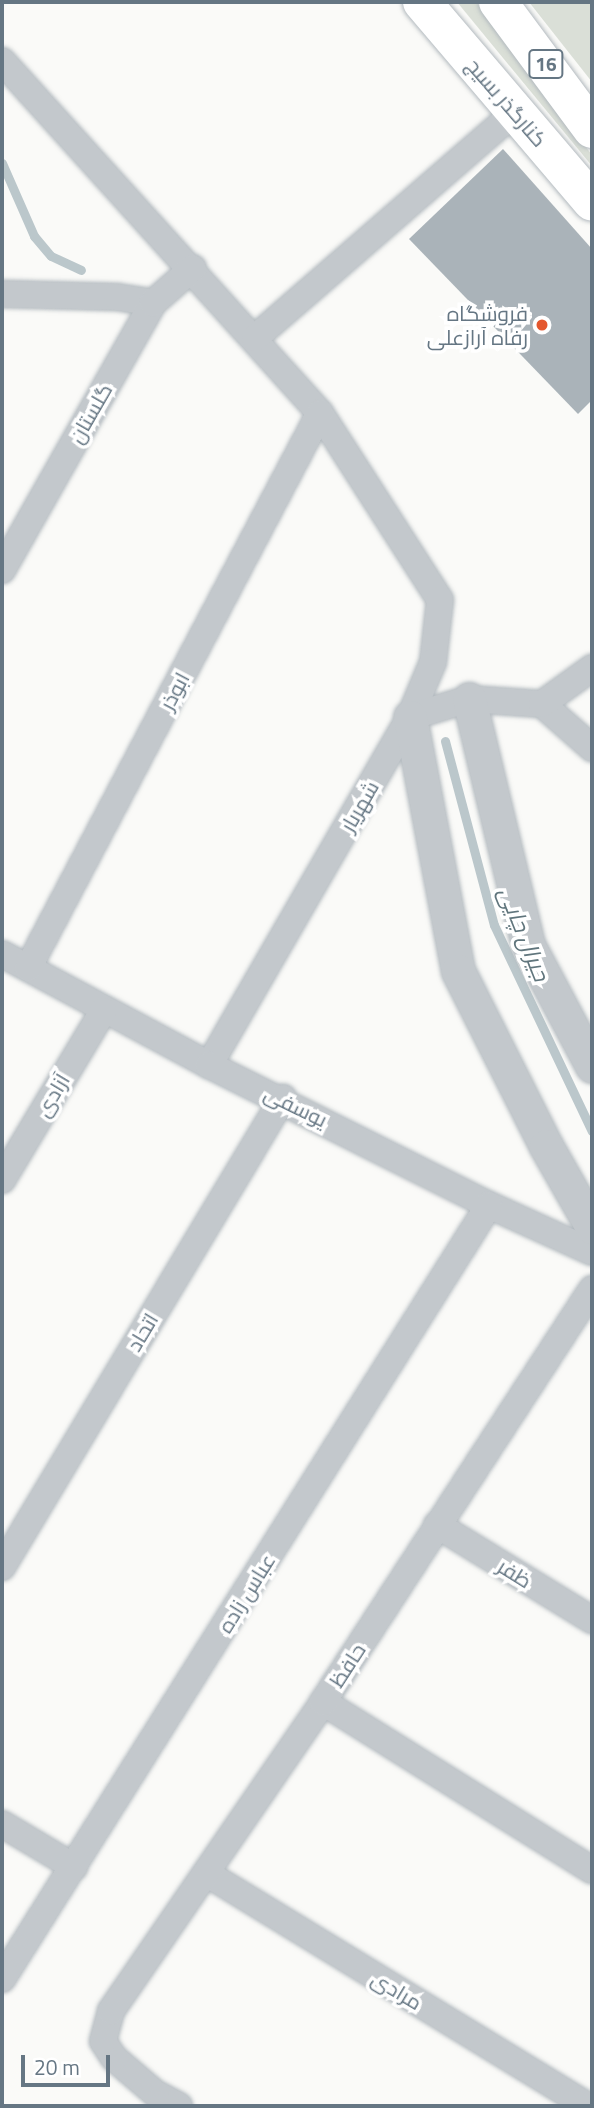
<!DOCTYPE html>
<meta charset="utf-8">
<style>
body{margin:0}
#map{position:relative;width:594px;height:2108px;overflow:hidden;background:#fafaf8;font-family:"Titillium Web",Cairo,sans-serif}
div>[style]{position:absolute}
.green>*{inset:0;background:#dadfd7}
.stream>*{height:9px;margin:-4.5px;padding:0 4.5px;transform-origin:4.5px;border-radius:4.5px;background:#bbc7cb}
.building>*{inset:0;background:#aab3b9}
.roads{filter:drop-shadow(0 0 2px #b3babf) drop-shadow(0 0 2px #b3babf)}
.minor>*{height:26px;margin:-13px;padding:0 13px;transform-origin:13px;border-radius:13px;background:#c3c8cc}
.tertiary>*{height:33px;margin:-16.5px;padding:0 16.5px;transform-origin:16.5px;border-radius:16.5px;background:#c3c8cc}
.secondary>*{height:38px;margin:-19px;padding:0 19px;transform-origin:19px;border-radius:19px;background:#fff}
.trunk>*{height:38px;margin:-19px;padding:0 19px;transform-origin:19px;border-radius:19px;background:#fff}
.dots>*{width:19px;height:19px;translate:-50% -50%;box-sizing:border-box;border:4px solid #fff;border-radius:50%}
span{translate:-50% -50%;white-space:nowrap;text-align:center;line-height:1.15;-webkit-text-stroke:7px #fff;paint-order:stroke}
.shield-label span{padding:2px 5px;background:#fff;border:2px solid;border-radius:5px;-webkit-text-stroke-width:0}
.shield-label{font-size:19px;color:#657683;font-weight:700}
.street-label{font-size:21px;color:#657683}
.poi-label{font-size:21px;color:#657683}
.right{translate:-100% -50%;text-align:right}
.water-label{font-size:23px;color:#60757c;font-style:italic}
.frame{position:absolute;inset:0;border:4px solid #657683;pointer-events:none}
.scale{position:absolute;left:21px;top:2055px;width:89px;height:32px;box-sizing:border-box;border:4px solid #657683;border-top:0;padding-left:9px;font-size:21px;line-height:24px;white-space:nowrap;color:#657683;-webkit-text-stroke:5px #fff;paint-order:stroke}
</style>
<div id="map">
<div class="green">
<i style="clip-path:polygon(457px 2px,476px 2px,592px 155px,592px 166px)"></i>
<i style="clip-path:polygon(529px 2px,592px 2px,592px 82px)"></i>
</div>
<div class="stream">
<i style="left:2px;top:163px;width:80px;rotate:66.3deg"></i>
<i style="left:34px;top:236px;width:26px;rotate:50deg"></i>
<i style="left:51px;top:256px;width:33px;rotate:25deg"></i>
<i style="left:445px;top:741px;width:190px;rotate:75.1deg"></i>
<i style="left:494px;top:925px;width:228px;rotate:64.6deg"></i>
</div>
<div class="building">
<i style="clip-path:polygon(503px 149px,592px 249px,592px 400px,578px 414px,409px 239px)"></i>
</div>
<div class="roads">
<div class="minor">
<i style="left:2px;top:61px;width:474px;rotate:47.9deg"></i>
<i style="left:320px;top:413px;width:222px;rotate:57.3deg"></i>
<i style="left:440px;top:600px;width:62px;rotate:96.4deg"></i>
<i style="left:433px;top:662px;width:60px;rotate:112.7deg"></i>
<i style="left:410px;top:717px;width:402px;rotate:120deg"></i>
<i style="left:2px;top:294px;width:115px;rotate:1.5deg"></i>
<i style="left:117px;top:297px;width:36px;rotate:9deg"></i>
<i style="left:255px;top:338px;width:344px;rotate:-41deg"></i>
<i style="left:2px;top:570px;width:307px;rotate:-60.5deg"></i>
<i style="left:153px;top:303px;width:53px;rotate:-41.2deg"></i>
<i style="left:542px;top:704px;width:67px;rotate:41.3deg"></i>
<i style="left:410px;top:717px;width:62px;rotate:-17deg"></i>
<i style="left:469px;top:699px;width:73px;rotate:3.9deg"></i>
<i style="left:542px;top:704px;width:62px;rotate:-35.8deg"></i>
<i style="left:2px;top:954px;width:235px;rotate:28.2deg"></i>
<i style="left:209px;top:1065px;width:313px;rotate:26.6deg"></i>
<i style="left:489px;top:1205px;width:113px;rotate:24.5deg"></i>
<i style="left:28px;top:968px;width:627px;rotate:-62.25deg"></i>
<i style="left:2px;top:1180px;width:197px;rotate:-59.1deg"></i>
<i style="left:437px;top:1525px;width:182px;rotate:31.5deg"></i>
<i style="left:2px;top:1567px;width:547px;rotate:-59.07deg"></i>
<i style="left:323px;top:1702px;width:317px;rotate:32deg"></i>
<i style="left:2px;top:1824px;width:84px;rotate:30.8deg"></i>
<i style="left:206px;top:1873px;width:447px;rotate:31.4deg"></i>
<i style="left:2px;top:1979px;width:914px;rotate:-57.82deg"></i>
<i style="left:179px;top:2106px;width:26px;rotate:-152deg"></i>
<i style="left:156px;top:2094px;width:55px;rotate:-139.4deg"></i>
<i style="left:114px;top:2058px;width:20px;rotate:-123deg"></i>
<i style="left:103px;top:2041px;width:31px;rotate:-75deg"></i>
<i style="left:111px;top:2011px;width:375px;rotate:-55.5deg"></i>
<i style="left:323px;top:1702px;width:493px;rotate:-56.9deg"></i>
</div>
<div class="tertiary">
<i style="left:469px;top:699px;width:253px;rotate:76.5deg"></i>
<i style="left:528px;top:945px;width:137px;rotate:62.1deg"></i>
<i style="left:410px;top:717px;width:258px;rotate:79.3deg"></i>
<i style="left:458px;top:971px;width:196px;rotate:63.3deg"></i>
<i style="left:546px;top:1146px;width:93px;rotate:60.4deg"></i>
</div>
<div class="secondary">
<i style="left:422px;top:2px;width:262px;rotate:49.6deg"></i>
</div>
<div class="trunk">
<i style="left:498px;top:2px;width:158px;rotate:53.5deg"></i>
</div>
</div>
<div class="dots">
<i style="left:542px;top:325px;background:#e4572e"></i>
</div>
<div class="shield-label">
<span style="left:546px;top:64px">16</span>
</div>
<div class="street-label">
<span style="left:507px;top:102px;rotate:49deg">کنارگذر بسیج</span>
<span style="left:90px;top:413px;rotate:-60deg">گلستان</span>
<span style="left:174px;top:691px;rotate:-62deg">ابوذر</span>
<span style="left:359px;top:806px;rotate:-60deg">شهریار</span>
<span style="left:52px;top:1095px;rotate:-59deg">آزادی</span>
<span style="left:296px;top:1106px;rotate:26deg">یوسفی</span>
<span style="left:142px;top:1332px;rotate:-59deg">اتحاد</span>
<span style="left:515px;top:1573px;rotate:32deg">ظفر</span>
<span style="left:246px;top:1593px;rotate:-58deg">عباس زاده</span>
<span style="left:347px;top:1665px;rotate:-57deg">حافظ</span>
<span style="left:397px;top:1990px;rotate:31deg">مرادی</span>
</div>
<div class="poi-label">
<span class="right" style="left:528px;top:325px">فروشگاه<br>رفاه آرازعلی</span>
</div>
<div class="water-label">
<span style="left:524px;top:934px;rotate:68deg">جیرال چایی</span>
</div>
<div class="frame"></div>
<div class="scale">20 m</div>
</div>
